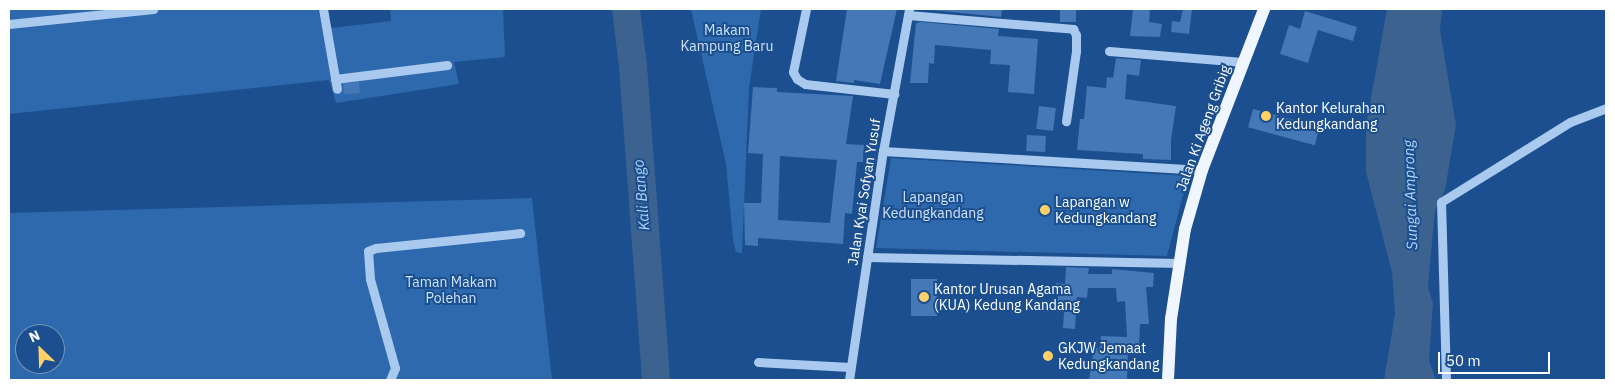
<!DOCTYPE html>
<style>
body{margin:0}
#map{position:relative;width:1615px;height:389px;overflow:hidden;background:#1b4f8f;font-family:"IBM Plex Sans",sans-serif}
div>[style]{position:absolute}
.green>*{inset:0;background:#2e69ad}
.water>*{inset:0;background:#3c6290}
.river>*{height:28px;margin:-14px;padding:0 14px;transform-origin:14px;border-radius:14px;background:#3c6290}
.building>*{inset:0;background:#4478b7;transform-origin:0 0}
.minor>*{height:9px;margin:-4.5px;padding:0 4.5px;transform-origin:4.5px;border-radius:4.5px;background:#a9c9ee}
.major>*{height:12px;margin:-6px;padding:0 6px;transform-origin:6px;border-radius:6px;background:#f0f6ff}
.dots>*{width:14px;height:14px;translate:-50% -50%;box-sizing:border-box;border:2px solid #1b4f8f;border-radius:50%}
span{translate:-50% -50%;white-space:nowrap;text-align:center;line-height:1.15;-webkit-text-stroke:4px #1b4f8f;paint-order:stroke}
.park-label{font-size:14px;color:#cfe3fa}
.poi-label{font-size:14px;color:#fff}
.left{translate:0 -50%;text-align:left}
.street-label{font-size:14px;color:#fff}
.water-label{font-size:15px;color:#b5d3f5;font-style:italic}
.frame{position:absolute;inset:0;border:10px solid #fff;pointer-events:none}
.north{position:absolute;left:15px;top:324px;width:50px;height:50px;box-sizing:border-box;background:#1b4f8f;border:1px solid #7695bc;border-radius:50%;rotate:336deg;font-size:14px;font-weight:700;line-height:20px;text-align:center;color:#fff}
.north::after{content:'';display:block;margin:auto;width:18px;height:22px;background:#ffd166;clip-path:polygon(50% 0,100% 100%,50% 72%,0 100%)}
.scale{position:absolute;left:1438px;top:352px;width:112px;height:22px;box-sizing:border-box;border:2px solid #fff;border-top:0;padding-left:6px;font-size:15px;line-height:18px;white-space:nowrap;color:#fff;-webkit-text-stroke:4px #1b4f8f;paint-order:stroke}
</style>
<div id="map">
<div class="green">
<i style="clip-path:polygon(9px 9px,318px 9px,323px 29px,391px 21px,390px 9px,503px 9px,505px 57px,454px 62px,459px 84px,336px 103px,329px 80px,9px 114px)"></i>
<i style="clip-path:polygon(691px 9px,761px 9px,749px 88px,742px 253px,736px 252px,733px 240px,726px 164px)"></i>
<i style="clip-path:polygon(891px 158px,1188px 176px,1167px 256px,876px 248px)"></i>
<i style="clip-path:polygon(evenodd,532px 198px,552px 380px,9px 380px,9px 213px,532px 198px,25px 334px,55px 334px,55px 364px,25px 364px,25px 334px)"></i>
</div>
<div class="water">
<i style="clip-path:polygon(1387px 9px,1442px 9px,1440px 30px,1456px 125px,1445px 190px,1435px 210px,1428px 287px,1433px 303px,1429px 360px,1436px 380px,1384px 380px,1395px 314px,1392px 272px,1366px 172px,1366px 126px)"></i>
</div>
<div class="river">
<i style="left:626px;top:9px;width:57px;rotate:83deg"></i>
<i style="left:633px;top:66px;width:315px;rotate:85.8deg"></i>
</div>
<div class="building">
<i style="clip-path:polygon(847px 9px,897px 9px,880px 84px,854px 80px,854px 83px,836px 81px)"></i>
<i style="clip-path:polygon(922px 9px,1002px 9px,1001px 17px)"></i>
<i style="left:1060px;top:9px;width:16px;height:13px"></i>
<i style="clip-path:polygon(1133px 9px,1150px 10px,1149px 22px,1162px 24px,1160px 37px,1130px 36px)"></i>
<i style="clip-path:polygon(1183px 9px,1192px 9px,1189px 34px,1171px 32px,1172px 21px,1180px 22px)"></i>
<i style="clip-path:polygon(1305px 11px,1357px 27px,1353px 41px,1318px 30px,1308px 63px,1280px 54px,1289px 25px,1300px 29px)"></i>
<i style="clip-path:polygon(921px 22px,999px 29px,998px 36px,1038px 39px,1034px 94px,1008px 92px,1010px 65px,990px 64px,991px 50px,935px 45px,934px 64px,929px 63px,928px 83px,910px 83px,916px 23px)"></i>
<i style="clip-path:polygon(1116px 58px,1141px 60px,1139px 76px,1127px 74px,1125px 99px,1176px 106px,1171px 140px,1171px 160px,1143px 159px,1143px 154px,1077px 150px,1080px 119px,1084px 119px,1087px 86px,1106px 88px,1107px 77px,1113px 78px)"></i>
<i style="left:359px;top:82px;width:11px;height:16px;rotate:85deg"></i>
<i style="clip-path:polygon(evenodd,753px 87px,777px 88px,777px 92px,853px 96px,846px 144px,864px 145px,863px 162px,857px 162px,852px 214px,845px 213px,843px 244px,758px 238px,758px 246px,745px 245px,744px 203px,761px 203px,763px 154px,748px 153px,753px 87px,780px 156px,837px 160px,830px 223px,778px 220px,780px 156px)"></i>
<i style="left:1039px;top:106px;width:17px;height:23px;rotate:7deg"></i>
<i style="left:1253px;top:109px;width:69px;height:19px;rotate:15deg"></i>
<i style="left:1027px;top:135px;width:19px;height:16px;rotate:3deg"></i>
<i style="clip-path:polygon(1066px 267px,1089px 268px,1088px 274px,1112px 274px,1112px 269px,1154px 273px,1153px 287px,1146px 287px,1149px 324px,1140px 324px,1139px 348px,1128px 347px,1127px 380px,1089px 380px,1094px 348px,1100px 348px,1101px 336px,1127px 337px,1125px 301px,1117px 302px,1116px 288px,1088px 288px,1087px 298px,1077px 297px,1075px 329px,1063px 328px,1064px 312px,1056px 312px,1058px 296px,1056px 296px,1056px 283px,1065px 284px)"></i>
<i style="left:911px;top:279px;width:26px;height:37px"></i>
</div>
<div class="minor">
<i style="left:323px;top:9px;width:81px;rotate:80.1deg"></i>
<i style="left:806px;top:9px;width:64px;rotate:101.7deg"></i>
<i style="left:793px;top:72px;width:8px;rotate:60deg"></i>
<i style="left:797px;top:79px;width:9px;rotate:32deg"></i>
<i style="left:805px;top:84px;width:90px;rotate:6.4deg"></i>
<i style="left:908px;top:15px;width:166px;rotate:4.8deg"></i>
<i style="left:1073px;top:29px;width:7px;rotate:63deg"></i>
<i style="left:1076px;top:35px;width:16px;rotate:90deg"></i>
<i style="left:1076px;top:51px;width:71px;rotate:98.1deg"></i>
<i style="left:9px;top:24px;width:145px;rotate:-5.9deg"></i>
<i style="left:1109px;top:51px;width:134px;rotate:4.7deg"></i>
<i style="left:335px;top:79px;width:113px;rotate:-7.1deg"></i>
<i style="left:883px;top:151px;width:320px;rotate:3.4deg"></i>
<i style="left:867px;top:257px;width:312px;rotate:1.1deg"></i>
<i style="left:758px;top:362px;width:92px;rotate:3.1deg"></i>
<i style="left:390px;top:380px;width:13px;rotate:-67deg"></i>
<i style="left:395px;top:368px;width:92px;rotate:-105.7deg"></i>
<i style="left:370px;top:279px;width:28px;rotate:-94deg"></i>
<i style="left:368px;top:251px;width:9px;rotate:-21deg"></i>
<i style="left:376px;top:248px;width:145px;rotate:-5.9deg"></i>
<i style="left:849px;top:380px;width:232px;rotate:-81.6deg"></i>
<i style="left:883px;top:151px;width:144px;rotate:-79.6deg"></i>
<i style="left:1446px;top:380px;width:178px;rotate:-91.6deg"></i>
<i style="left:1441px;top:202px;width:152px;rotate:-31.8deg"></i>
<i style="left:1570px;top:122px;width:39px;rotate:-21deg"></i>
</div>
<div class="major">
<i style="left:1168px;top:380px;width:61px;rotate:-87.2deg"></i>
<i style="left:1171px;top:319px;width:91px;rotate:-81.2deg"></i>
<i style="left:1185px;top:229px;width:61px;rotate:-73.9deg"></i>
<i style="left:1202px;top:170px;width:173px;rotate:-68.9deg"></i>
</div>
<div class="dots">
<i style="left:1266px;top:116px;background:#ffd166"></i>
<i style="left:1045px;top:210px;background:#ffd166"></i>
<i style="left:924px;top:297px;background:#ffd166"></i>
<i style="left:1048px;top:356px;background:#ffd166"></i>
</div>
<div class="park-label">
<span style="left:727px;top:38px">Makam<br>Kampung Baru</span>
<span style="left:933px;top:205px">Lapangan<br>Kedungkandang</span>
<span style="left:451px;top:290px">Taman Makam<br>Polehan</span>
</div>
<div class="poi-label">
<span class="left" style="left:1276px;top:116px">Kantor Kelurahan<br>Kedungkandang</span>
<span class="left" style="left:1055px;top:210px">Lapangan w<br>Kedungkandang</span>
<span class="left" style="left:934px;top:297px">Kantor Urusan Agama<br>(KUA) Kedung Kandang</span>
<span class="left" style="left:1058px;top:356px">GKJW Jemaat<br>Kedungkandang</span>
</div>
<div class="street-label">
<span style="left:1203px;top:128px;rotate:-70deg">Jalan Ki Ageng Gribig</span>
<span style="left:864px;top:192px;rotate:-81deg">Jalan Kyai Sofyan Yusuf</span>
</div>
<div class="water-label">
<span style="left:641px;top:195px;rotate:-95deg">Kali Bango</span>
<span style="left:1410px;top:195px;rotate:-92deg">Sungai Amprong</span>
</div>
<div class="frame"></div>
<div class="north">N</div>
<div class="scale">50 m</div>
</div>
